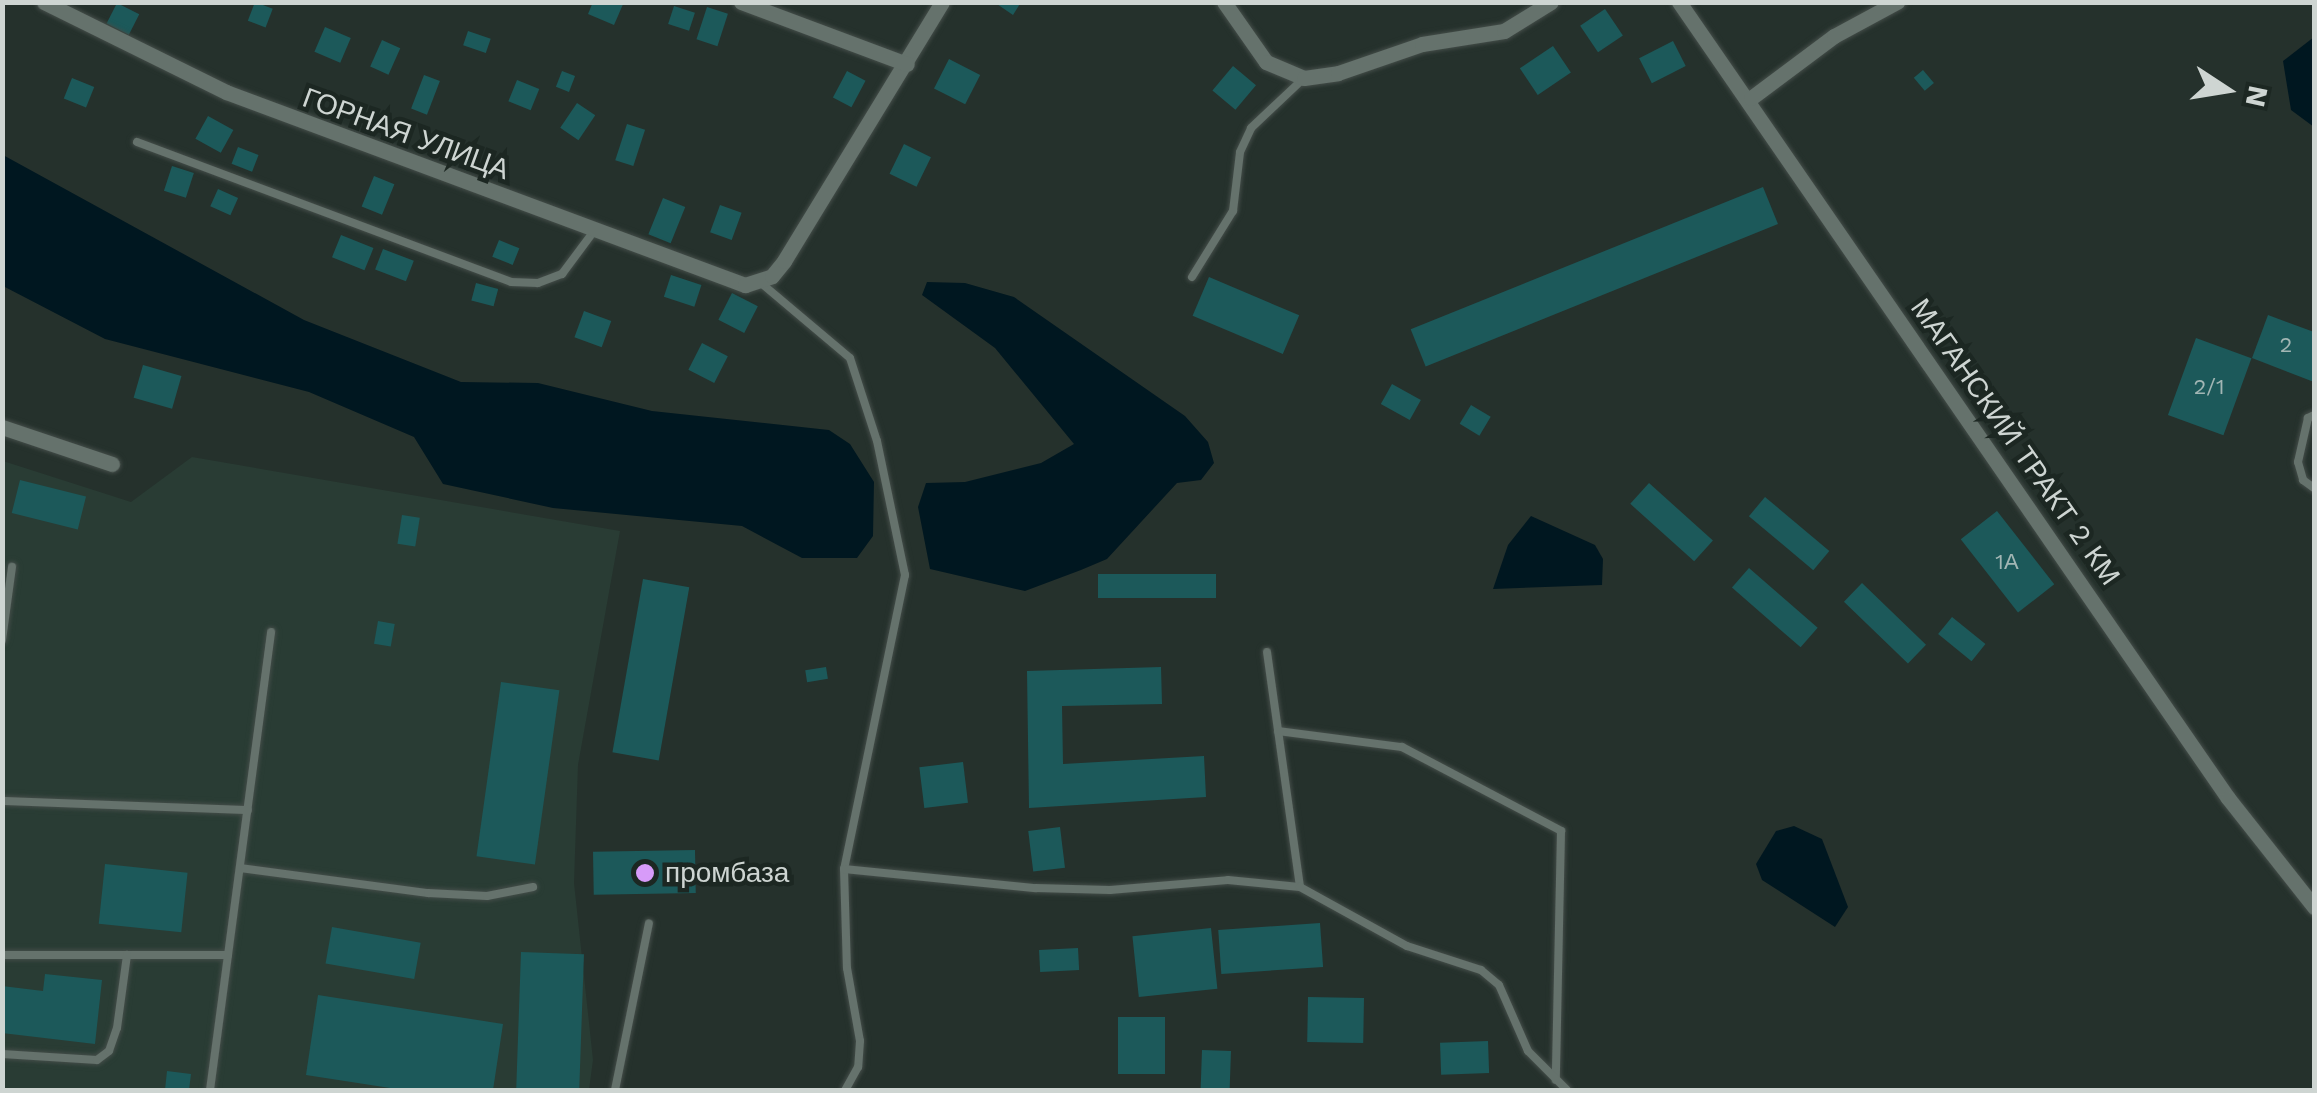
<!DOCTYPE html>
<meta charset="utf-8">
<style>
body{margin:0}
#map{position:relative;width:2317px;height:1093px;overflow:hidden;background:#25312c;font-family:"Work Sans",sans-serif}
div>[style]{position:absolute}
.built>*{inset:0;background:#293c34}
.water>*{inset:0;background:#001720}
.building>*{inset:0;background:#1c595a;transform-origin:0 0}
.roads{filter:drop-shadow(0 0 2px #444d49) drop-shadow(0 0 2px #444d49)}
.lane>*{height:8px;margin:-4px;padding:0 4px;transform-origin:4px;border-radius:4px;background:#65726c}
.street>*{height:15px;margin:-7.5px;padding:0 7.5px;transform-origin:7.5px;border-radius:7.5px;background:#65726c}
.dots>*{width:28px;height:28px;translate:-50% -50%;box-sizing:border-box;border:5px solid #1c2722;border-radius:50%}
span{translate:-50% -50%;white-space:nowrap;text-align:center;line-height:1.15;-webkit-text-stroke:9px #1c2722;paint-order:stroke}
.number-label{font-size:22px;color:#a2b6b4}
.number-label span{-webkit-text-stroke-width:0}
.street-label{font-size:28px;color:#ced5d2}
.poi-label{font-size:28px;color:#ced5d2}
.left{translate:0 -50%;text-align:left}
.frame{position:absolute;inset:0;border:5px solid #ced5d2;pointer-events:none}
.north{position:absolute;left:2177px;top:40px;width:100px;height:100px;-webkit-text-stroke:8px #1c2722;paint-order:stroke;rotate:102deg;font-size:28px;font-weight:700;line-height:40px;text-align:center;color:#ced5d2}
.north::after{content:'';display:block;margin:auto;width:35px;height:45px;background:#ced5d2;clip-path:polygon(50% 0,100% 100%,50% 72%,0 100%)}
</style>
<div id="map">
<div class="built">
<i style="clip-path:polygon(192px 457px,620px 531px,578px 765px,574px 883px,593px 1060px,589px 1090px,3px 1090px,3px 461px,131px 502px)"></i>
</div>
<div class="water">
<i style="clip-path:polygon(2314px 37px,2314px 127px,2291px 110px,2283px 61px)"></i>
<i style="clip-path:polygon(3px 155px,304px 320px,461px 382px,538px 383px,652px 411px,829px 430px,850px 444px,874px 482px,873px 536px,857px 558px,802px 558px,742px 526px,553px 508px,443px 484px,414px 437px,309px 392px,105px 339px,3px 286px)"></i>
<i style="clip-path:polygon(927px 282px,965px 283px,1014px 297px,1185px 416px,1208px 442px,1214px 463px,1201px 480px,1177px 483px,1107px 559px,1081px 570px,1025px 591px,930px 569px,918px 507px,926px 483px,965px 482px,1041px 463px,1074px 444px,995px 348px,922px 295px)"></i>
<i style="clip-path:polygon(1531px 516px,1595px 545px,1603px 559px,1602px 585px,1493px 589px,1508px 545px)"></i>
<i style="clip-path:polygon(1794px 826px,1822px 839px,1848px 907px,1835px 927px,1762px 880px,1756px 864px,1776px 831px)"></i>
</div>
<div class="building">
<i style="left:255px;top:2px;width:19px;height:20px;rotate:21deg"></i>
<i style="clip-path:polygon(593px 2px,624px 2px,614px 25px,588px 14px)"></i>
<i style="clip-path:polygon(994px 2px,1021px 2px,1013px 15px)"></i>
<i style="left:117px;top:3px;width:25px;height:23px;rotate:27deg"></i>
<i style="left:674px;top:6px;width:22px;height:19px;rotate:18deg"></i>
<i style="left:707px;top:7px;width:22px;height:34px;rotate:18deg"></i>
<i style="left:1605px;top:9px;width:32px;height:30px;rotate:56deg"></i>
<i style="left:325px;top:27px;width:28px;height:27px;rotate:23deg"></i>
<i style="left:468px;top:31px;width:24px;height:15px;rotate:19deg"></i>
<i style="left:382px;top:40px;width:20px;height:29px;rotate:24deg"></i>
<i style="left:1673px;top:41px;width:28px;height:38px;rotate:63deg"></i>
<i style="left:1553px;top:46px;width:32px;height:40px;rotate:56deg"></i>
<i style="left:949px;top:59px;width:35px;height:33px;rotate:27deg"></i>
<i style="left:1233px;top:66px;width:30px;height:32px;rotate:40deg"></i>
<i style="left:1923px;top:70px;width:17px;height:12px;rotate:50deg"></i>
<i style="left:562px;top:71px;width:14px;height:17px;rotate:21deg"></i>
<i style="left:847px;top:71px;width:21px;height:30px;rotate:28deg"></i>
<i style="left:424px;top:75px;width:17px;height:36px;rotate:21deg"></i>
<i style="left:72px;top:78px;width:24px;height:22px;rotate:22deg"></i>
<i style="left:517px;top:80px;width:24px;height:23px;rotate:22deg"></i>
<i style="left:577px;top:103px;width:22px;height:30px;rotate:34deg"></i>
<i style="left:208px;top:116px;width:29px;height:26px;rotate:29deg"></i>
<i style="left:627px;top:124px;width:19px;height:38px;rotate:18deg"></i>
<i style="left:904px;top:144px;width:30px;height:33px;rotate:26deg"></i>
<i style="left:238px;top:147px;width:22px;height:18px;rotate:21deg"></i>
<i style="left:172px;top:166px;width:23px;height:26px;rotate:18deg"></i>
<i style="left:374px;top:176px;width:22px;height:33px;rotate:22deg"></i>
<i style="left:1763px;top:187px;width:40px;height:380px;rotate:68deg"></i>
<i style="left:218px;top:189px;width:22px;height:19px;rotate:24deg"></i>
<i style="left:663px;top:198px;width:24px;height:39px;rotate:22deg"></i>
<i style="left:720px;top:205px;width:23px;height:29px;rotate:20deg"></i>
<i style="left:341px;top:235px;width:35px;height:24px;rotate:22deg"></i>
<i style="left:499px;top:240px;width:22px;height:18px;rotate:22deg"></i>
<i style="left:383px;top:249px;width:33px;height:22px;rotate:21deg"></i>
<i style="left:671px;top:275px;width:32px;height:23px;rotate:18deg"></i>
<i style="left:1209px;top:277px;width:98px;height:42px;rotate:23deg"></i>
<i style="left:476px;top:283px;width:23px;height:18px;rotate:15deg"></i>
<i style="left:732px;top:293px;width:29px;height:30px;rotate:27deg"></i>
<i style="left:584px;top:311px;width:29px;height:28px;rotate:20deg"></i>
<i style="clip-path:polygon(2268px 315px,2314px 332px,2314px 382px,2252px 358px)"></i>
<i style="left:2196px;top:338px;width:59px;height:82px;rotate:20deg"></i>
<i style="left:702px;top:343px;width:29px;height:30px;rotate:27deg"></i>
<i style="left:143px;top:365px;width:40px;height:34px;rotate:16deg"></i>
<i style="left:1392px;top:384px;width:33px;height:23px;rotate:29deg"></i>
<i style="left:1471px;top:405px;width:23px;height:22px;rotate:31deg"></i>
<i style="left:20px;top:480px;width:68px;height:34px;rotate:14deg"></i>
<i style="left:1649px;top:483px;width:86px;height:28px;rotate:42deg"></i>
<i style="left:1765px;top:497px;width:84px;height:25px;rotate:40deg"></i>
<i style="left:1997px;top:511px;width:93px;height:46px;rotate:52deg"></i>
<i style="left:402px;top:515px;width:18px;height:29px;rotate:9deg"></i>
<i style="left:1749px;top:568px;width:91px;height:26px;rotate:41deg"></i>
<i style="left:1216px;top:574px;width:24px;height:118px;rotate:90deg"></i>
<i style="left:643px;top:579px;width:47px;height:176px;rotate:10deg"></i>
<i style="left:1862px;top:583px;width:89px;height:26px;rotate:44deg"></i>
<i style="left:1952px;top:617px;width:43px;height:22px;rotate:39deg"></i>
<i style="left:378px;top:621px;width:17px;height:23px;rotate:10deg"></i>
<i style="left:826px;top:667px;width:12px;height:21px;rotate:81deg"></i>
<i style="clip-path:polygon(1161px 667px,1162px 704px,1062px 706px,1063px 764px,1204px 756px,1206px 797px,1029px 808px,1027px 671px)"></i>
<i style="left:501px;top:682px;width:59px;height:176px;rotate:8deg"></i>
<i style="left:963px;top:762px;width:41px;height:44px;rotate:83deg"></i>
<i style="left:1060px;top:827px;width:41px;height:32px;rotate:83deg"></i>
<i style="left:695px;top:850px;width:43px;height:102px;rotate:89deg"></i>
<i style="left:105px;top:864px;width:83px;height:60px;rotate:6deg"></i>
<i style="left:1320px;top:923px;width:44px;height:102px;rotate:86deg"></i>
<i style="left:332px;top:927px;width:90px;height:37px;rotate:10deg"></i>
<i style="left:1211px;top:928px;width:61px;height:79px;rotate:84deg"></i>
<i style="left:1078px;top:948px;width:22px;height:39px;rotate:87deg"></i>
<i style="left:521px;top:952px;width:63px;height:138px;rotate:2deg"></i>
<i style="clip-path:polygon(45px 974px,102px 980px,95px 1044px,2px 1033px,2px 986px,43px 991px)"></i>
<i style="clip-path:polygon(318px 995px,503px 1024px,493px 1090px,403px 1090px,306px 1075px)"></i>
<i style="left:1308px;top:997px;width:56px;height:45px;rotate:1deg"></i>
<i style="left:1118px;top:1017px;width:47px;height:57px"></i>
<i style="left:1488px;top:1041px;width:32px;height:48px;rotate:88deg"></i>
<i style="left:1202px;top:1050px;width:29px;height:40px;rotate:2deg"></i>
<i style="clip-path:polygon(167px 1071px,191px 1074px,189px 1090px,165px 1090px)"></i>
</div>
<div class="roads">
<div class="lane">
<i style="left:137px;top:142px;width:399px;rotate:20.5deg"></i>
<i style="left:511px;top:282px;width:27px;rotate:2deg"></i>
<i style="left:538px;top:283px;width:26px;rotate:-21deg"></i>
<i style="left:562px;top:274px;width:54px;rotate:-53.3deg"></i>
<i style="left:1192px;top:277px;width:78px;rotate:-58.2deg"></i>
<i style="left:1233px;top:211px;width:59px;rotate:-83.2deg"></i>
<i style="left:1240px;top:152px;width:26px;rotate:-65deg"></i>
<i style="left:1251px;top:128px;width:73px;rotate:-43.3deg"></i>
<i style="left:761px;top:283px;width:116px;rotate:40.1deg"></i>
<i style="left:850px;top:358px;width:87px;rotate:72deg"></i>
<i style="left:877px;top:441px;width:137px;rotate:78.2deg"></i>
<i style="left:905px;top:575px;width:300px;rotate:101.7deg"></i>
<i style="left:844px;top:869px;width:99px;rotate:88.3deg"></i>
<i style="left:847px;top:968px;width:74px;rotate:79.9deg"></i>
<i style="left:860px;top:1041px;width:26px;rotate:94deg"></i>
<i style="left:858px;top:1067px;width:26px;rotate:119deg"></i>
<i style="left:2314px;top:415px;width:7px;rotate:153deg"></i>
<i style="left:2308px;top:418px;width:45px;rotate:102.8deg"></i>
<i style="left:2298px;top:462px;width:19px;rotate:74deg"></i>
<i style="left:2303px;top:480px;width:14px;rotate:36deg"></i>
<i style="left:2px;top:640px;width:74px;rotate:-82.2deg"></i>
<i style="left:1267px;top:652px;width:237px;rotate:82deg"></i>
<i style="left:1278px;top:731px;width:125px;rotate:7.4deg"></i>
<i style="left:1402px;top:747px;width:180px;rotate:27.8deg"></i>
<i style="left:1561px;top:831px;width:249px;rotate:91.2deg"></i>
<i style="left:2px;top:801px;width:246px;rotate:2.1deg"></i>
<i style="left:240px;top:868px;width:190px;rotate:7.6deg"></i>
<i style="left:428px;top:893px;width:59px;rotate:2.9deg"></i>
<i style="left:487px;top:896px;width:47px;rotate:-11.1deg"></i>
<i style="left:844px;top:869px;width:193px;rotate:5.7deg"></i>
<i style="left:1036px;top:888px;width:74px;rotate:1.5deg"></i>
<i style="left:1110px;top:890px;width:118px;rotate:-4.8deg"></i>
<i style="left:1228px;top:880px;width:72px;rotate:5.6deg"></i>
<i style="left:1300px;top:887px;width:122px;rotate:28.9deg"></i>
<i style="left:1407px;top:946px;width:78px;rotate:18deg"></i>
<i style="left:1481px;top:970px;width:23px;rotate:40deg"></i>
<i style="left:1499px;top:985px;width:72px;rotate:66.3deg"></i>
<i style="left:1528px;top:1051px;width:55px;rotate:45deg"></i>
<i style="left:2px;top:955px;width:226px"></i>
<i style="left:2px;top:1054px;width:95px;rotate:3.6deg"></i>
<i style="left:97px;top:1060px;width:15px;rotate:-37deg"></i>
<i style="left:109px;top:1051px;width:24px;rotate:-71deg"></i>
<i style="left:117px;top:1028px;width:74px;rotate:-82.2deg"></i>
<i style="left:210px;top:1090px;width:462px;rotate:-82.4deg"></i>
<i style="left:615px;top:1090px;width:170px;rotate:-78.5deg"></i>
</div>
<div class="street">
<i style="left:44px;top:2px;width:203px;rotate:26.3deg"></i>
<i style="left:226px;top:92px;width:554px;rotate:20.4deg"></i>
<i style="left:745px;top:285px;width:28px;rotate:-18deg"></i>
<i style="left:772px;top:276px;width:19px;rotate:-51deg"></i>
<i style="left:784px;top:261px;width:303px;rotate:-58.6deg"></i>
<i style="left:741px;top:2px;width:177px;rotate:20.5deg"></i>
<i style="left:1224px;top:2px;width:73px;rotate:55deg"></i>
<i style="left:1266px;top:62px;width:41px;rotate:22.8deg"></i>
<i style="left:1304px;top:78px;width:34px;rotate:-8deg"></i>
<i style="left:1338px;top:73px;width:89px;rotate:-19deg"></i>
<i style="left:1422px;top:44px;width:83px;rotate:-9deg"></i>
<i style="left:1504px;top:31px;width:55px;rotate:-31.7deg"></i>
<i style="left:1679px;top:2px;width:967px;rotate:55.41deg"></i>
<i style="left:2228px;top:798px;width:139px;rotate:51.7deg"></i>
<i style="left:1751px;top:98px;width:104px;rotate:-36.8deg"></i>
<i style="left:1834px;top:36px;width:72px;rotate:-28.4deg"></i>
<i style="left:2px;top:427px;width:116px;rotate:18.6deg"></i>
</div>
</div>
<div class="dots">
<i style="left:645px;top:873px;background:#d79bf9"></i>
</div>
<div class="number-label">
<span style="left:2286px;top:345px">2</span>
<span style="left:2209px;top:387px">2/1</span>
<span style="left:2007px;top:562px">1А</span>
</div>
<div class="street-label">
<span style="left:406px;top:134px;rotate:20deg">ГОРНАЯ УЛИЦА</span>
<span style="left:2015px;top:442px;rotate:55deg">МАГАНСКИЙ ТРАКТ 2 КМ</span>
</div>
<div class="poi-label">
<span class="left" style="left:665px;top:873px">промбаза</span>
</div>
<div class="frame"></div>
<div class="north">N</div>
</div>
